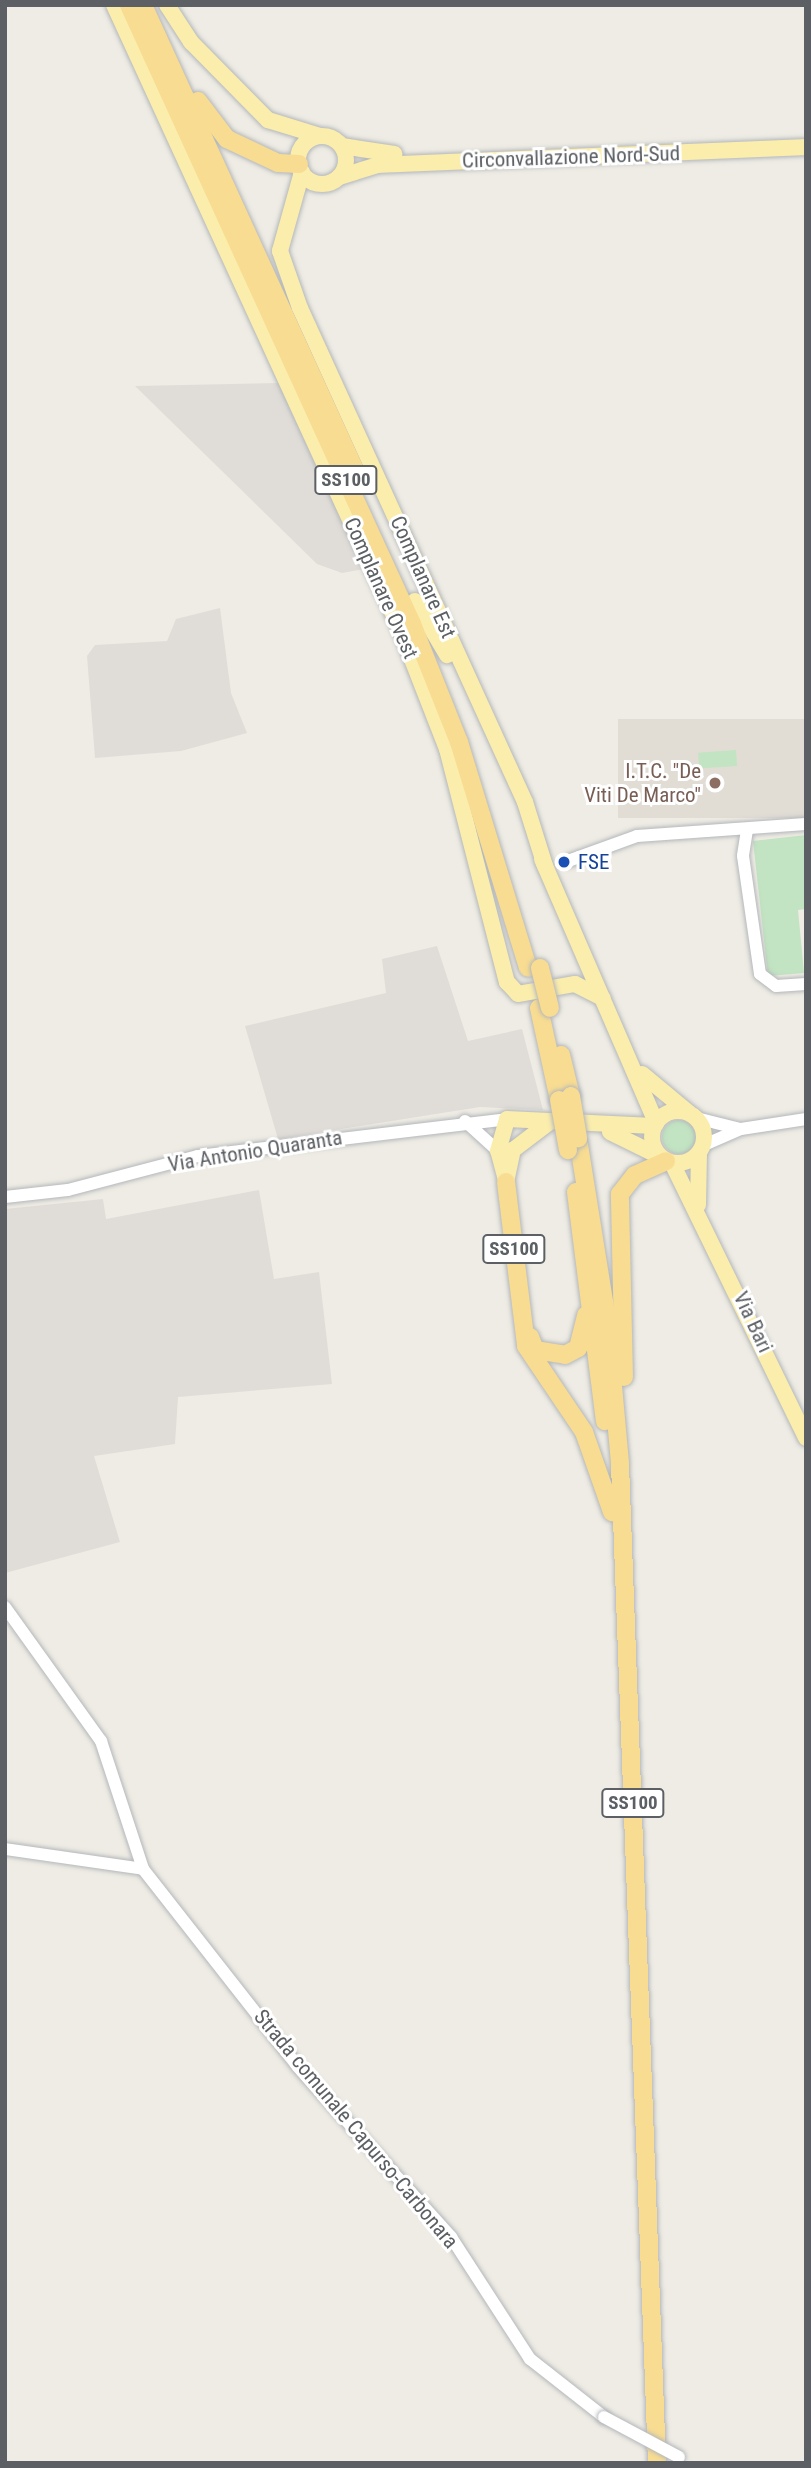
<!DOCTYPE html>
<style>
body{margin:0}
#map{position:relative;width:811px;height:2468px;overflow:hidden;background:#eeece4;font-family:"Roboto Condensed",sans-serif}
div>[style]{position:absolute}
.industrial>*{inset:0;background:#e0ddd8}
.education>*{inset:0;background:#e1ddd5;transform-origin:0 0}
.green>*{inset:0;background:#c2e4c2;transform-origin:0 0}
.round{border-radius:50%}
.roads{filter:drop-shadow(0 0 2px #b4b7bb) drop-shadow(0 0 2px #b4b7bb)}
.minor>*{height:12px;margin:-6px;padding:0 6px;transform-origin:6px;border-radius:6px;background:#fff}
.major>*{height:16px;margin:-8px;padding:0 8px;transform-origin:8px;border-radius:8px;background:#fbedac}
.major>.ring{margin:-8px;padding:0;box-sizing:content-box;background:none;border:16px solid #fbedac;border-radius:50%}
.highway>*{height:18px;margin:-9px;padding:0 9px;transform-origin:9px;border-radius:9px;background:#f8dc91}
.bridges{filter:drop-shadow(0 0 2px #b4b7bb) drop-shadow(0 0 2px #b4b7bb)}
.minor-bridge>*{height:12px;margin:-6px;padding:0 6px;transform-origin:6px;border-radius:6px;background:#fff}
.highway-bridge>*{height:18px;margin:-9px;padding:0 9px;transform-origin:9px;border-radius:9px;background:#f8dc91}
.dots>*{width:19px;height:19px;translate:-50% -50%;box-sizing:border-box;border:4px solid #fff;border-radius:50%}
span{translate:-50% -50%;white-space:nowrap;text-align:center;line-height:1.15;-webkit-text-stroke:6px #fff;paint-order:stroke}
.shield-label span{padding:2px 5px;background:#fff;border:2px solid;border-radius:5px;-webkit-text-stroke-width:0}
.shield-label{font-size:19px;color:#5c6064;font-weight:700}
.street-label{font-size:21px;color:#5c6064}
.education-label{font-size:21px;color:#785e54}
.right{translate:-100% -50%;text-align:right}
.transit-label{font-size:21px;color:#164399}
.left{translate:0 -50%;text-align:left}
.frame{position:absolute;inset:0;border:7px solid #5c6064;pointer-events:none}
</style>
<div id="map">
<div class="industrial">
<i style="clip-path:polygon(279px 383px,364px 569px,342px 573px,317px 564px,135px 386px)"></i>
<i style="clip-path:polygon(220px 608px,231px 693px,247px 733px,181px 751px,95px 758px,87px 656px,95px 645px,167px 641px,176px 619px)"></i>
<i style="clip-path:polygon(437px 946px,468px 1041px,522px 1029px,543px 1110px,480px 1107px,278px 1139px,245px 1026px,386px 993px,382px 959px)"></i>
<i style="clip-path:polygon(259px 1190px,274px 1279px,319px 1272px,332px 1384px,178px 1397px,175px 1444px,94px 1456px,120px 1542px,5px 1573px,5px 1209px,103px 1199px,106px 1219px)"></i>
</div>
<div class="education">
<i style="left:806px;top:719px;width:99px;height:188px;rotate:90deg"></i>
</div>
<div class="green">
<i style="left:736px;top:750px;width:16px;height:38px;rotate:86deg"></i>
<i style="clip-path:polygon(806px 835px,806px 909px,798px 910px,804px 973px,768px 976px,753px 841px)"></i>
<i class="round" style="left:662px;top:1120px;width:34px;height:34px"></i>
</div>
<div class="roads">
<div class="minor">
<i style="left:747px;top:830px;width:26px;rotate:99deg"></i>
<i style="left:743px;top:856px;width:119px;rotate:81.8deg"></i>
<i style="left:760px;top:974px;width:20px;rotate:37deg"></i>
<i style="left:776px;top:986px;width:30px;rotate:-4deg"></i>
<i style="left:568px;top:861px;width:73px;rotate:-19.9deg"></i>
<i style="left:637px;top:836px;width:169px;rotate:-4.1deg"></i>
<i style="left:696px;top:1118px;width:45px;rotate:14deg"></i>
<i style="left:465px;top:1121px;width:45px;rotate:42.3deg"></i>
<i style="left:704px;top:1145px;width:40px;rotate:-23.4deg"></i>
<i style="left:741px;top:1129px;width:66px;rotate:-8.7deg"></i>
<i style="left:5px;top:1197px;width:63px;rotate:-6.3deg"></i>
<i style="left:68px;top:1190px;width:134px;rotate:-14.7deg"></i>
<i style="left:198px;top:1156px;width:311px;rotate:-6.8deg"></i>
<i style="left:5px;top:1607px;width:165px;rotate:54.4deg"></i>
<i style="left:101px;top:1741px;width:135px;rotate:71.8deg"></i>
<i style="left:143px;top:1869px;width:251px;rotate:51.9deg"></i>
<i style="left:298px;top:2067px;width:229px;rotate:48deg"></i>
<i style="left:451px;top:2237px;width:145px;rotate:57.1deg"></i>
<i style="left:530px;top:2359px;width:94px;rotate:38.1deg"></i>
<i style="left:5px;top:1849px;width:139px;rotate:8.2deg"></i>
</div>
<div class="major">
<i style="left:114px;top:5px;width:689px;rotate:65.37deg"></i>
<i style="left:401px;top:631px;width:127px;rotate:68.7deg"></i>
<i style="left:447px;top:749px;width:241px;rotate:75.6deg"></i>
<i style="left:507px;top:982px;width:16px;rotate:47deg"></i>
<i style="left:518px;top:994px;width:58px;rotate:-10deg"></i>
<i style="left:575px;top:984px;width:31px;rotate:27deg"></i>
<i style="left:167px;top:5px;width:44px;rotate:57deg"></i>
<i style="left:191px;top:42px;width:110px;rotate:45.4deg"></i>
<i style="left:268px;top:120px;width:54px;rotate:17.1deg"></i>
<i class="ring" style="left:298px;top:136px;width:32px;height:32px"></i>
<i style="left:342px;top:146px;width:53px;rotate:8.7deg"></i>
<i style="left:302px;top:172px;width:82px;rotate:105.6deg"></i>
<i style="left:280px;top:251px;width:60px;rotate:70.7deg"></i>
<i style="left:300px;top:308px;width:543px;rotate:65.51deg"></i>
<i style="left:525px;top:802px;width:67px;rotate:72.6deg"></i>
<i style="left:339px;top:177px;width:41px;rotate:-17.1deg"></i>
<i style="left:378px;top:165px;width:428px;rotate:-2.4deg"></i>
<i style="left:415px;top:601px;width:63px;rotate:59.3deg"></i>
<i style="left:542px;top:859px;width:288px;rotate:66.6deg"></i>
<i style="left:642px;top:1074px;width:61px;rotate:39.7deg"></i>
<i class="ring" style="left:652px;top:1111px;width:36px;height:36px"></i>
<i style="left:507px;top:1119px;width:147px;rotate:2.7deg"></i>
<i style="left:610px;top:1132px;width:55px;rotate:26.1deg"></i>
<i style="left:672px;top:1163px;width:306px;rotate:64deg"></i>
<i style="left:506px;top:1180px;width:30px;rotate:-105deg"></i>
<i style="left:498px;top:1151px;width:33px;rotate:-74deg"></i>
<i style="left:506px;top:1182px;width:33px;rotate:-78deg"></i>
<i style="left:513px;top:1150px;width:48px;rotate:-37.3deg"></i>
<i style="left:698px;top:1205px;width:52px;rotate:-88.9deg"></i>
</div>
<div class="highway">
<i style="left:129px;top:5px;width:681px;rotate:65.43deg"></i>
<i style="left:412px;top:624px;width:127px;rotate:68.3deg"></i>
<i style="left:459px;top:742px;width:236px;rotate:73deg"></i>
<i style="left:143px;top:5px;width:511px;rotate:65.49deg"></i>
<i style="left:198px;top:101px;width:48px;rotate:52.7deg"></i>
<i style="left:227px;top:139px;width:56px;rotate:25.2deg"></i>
<i style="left:278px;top:163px;width:21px;rotate:3deg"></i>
<i style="left:539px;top:1008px;width:94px;rotate:77.7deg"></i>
<i style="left:561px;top:1055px;width:42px;rotate:76.3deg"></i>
<i style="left:579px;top:1145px;width:177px;rotate:80.9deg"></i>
<i style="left:607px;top:1320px;width:145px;rotate:84.8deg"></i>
<i style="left:620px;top:1464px;width:1000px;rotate:87.88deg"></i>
<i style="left:506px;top:1182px;width:165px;rotate:83deg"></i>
<i style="left:526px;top:1346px;width:104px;rotate:56deg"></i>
<i style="left:584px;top:1432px;width:85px;rotate:70.7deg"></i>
<i style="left:576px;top:1192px;width:231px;rotate:82.8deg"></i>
<i style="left:530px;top:1337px;width:14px;rotate:69deg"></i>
<i style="left:535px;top:1350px;width:30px;rotate:9deg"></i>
<i style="left:565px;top:1355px;width:15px;rotate:-28deg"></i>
<i style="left:578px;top:1348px;width:34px;rotate:-76deg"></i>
<i style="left:624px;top:1377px;width:183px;rotate:-91.3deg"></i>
<i style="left:620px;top:1194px;width:24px;rotate:-52deg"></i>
<i style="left:635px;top:1175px;width:34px;rotate:-24deg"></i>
</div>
</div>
<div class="bridges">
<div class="minor-bridge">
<i style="left:604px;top:2417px;width:85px;rotate:28.1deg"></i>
</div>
<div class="highway-bridge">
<i style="left:540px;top:968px;width:41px;rotate:76deg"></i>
<i style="left:571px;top:1096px;width:43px;rotate:80.5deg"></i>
<i style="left:559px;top:1100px;width:51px;rotate:79.8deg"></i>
</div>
</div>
<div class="dots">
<i style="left:715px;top:783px;background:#8d6e63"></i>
<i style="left:564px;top:862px;background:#1a4fb4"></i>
</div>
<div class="shield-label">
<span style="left:346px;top:480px">SS100</span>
<span style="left:514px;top:1249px">SS100</span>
<span style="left:633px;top:1803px">SS100</span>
</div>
<div class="street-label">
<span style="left:571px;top:157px;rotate:-2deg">Circonvallazione Nord-Sud</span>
<span style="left:423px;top:577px;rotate:66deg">Complanare Est</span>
<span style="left:381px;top:588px;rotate:66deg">Complanare Ovest</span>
<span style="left:255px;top:1151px;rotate:-9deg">Via Antonio Quaranta</span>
<span style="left:753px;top:1322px;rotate:65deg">Via Bari</span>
<span style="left:356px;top:2129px;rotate:50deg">Strada comunale Capurso-Carbonara</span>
</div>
<div class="education-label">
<span class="right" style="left:701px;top:783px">I.T.C. "De<br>Viti De Marco"</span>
</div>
<div class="transit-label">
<span class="left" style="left:578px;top:862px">FSE</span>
</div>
<div class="frame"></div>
</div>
